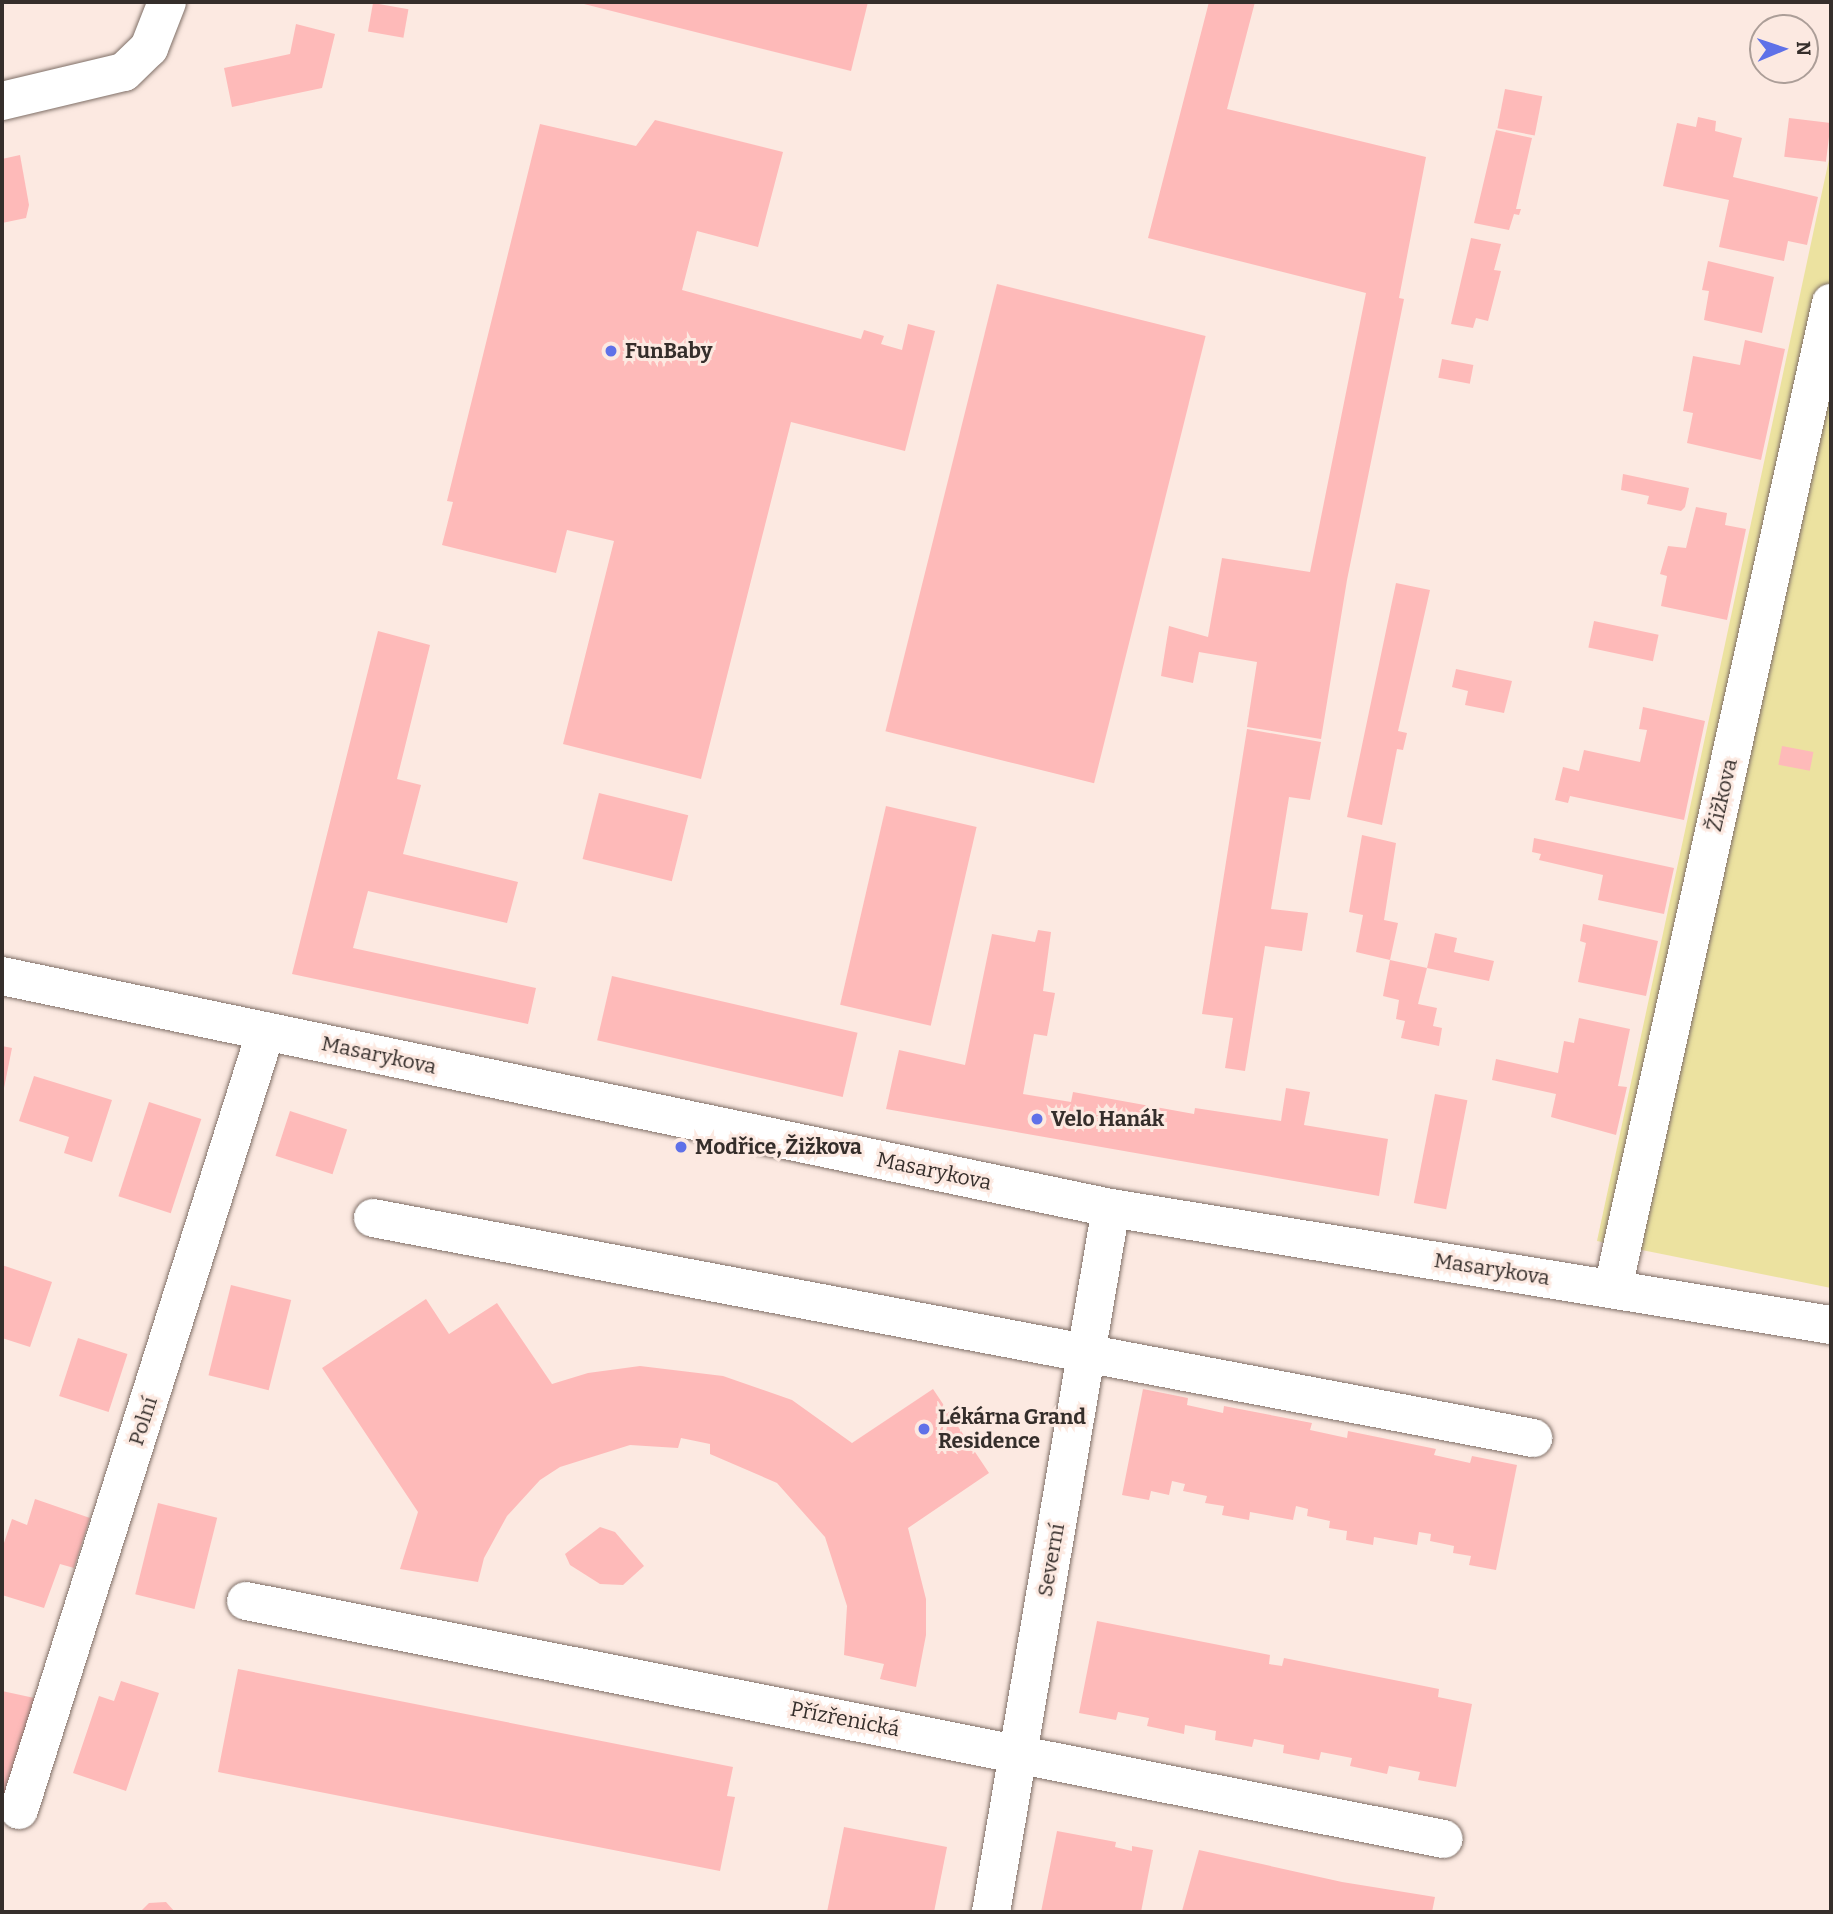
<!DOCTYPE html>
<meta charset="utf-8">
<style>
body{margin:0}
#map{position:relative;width:1833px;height:1914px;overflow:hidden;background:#fce9e1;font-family:Bitter,serif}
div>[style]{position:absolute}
.green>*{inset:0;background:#ece2a0}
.building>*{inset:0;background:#febab9;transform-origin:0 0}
.roads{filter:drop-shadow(0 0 2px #7f6f67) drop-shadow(0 0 2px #7f6f67)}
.street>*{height:38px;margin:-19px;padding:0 19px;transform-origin:19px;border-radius:19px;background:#fff}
.secondary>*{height:38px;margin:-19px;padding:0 19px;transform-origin:19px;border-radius:19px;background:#fff}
.dots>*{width:19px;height:19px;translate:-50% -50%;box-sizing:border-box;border:4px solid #fce9e1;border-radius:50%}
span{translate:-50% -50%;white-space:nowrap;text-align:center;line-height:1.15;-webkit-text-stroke:6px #fce9e1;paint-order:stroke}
.poi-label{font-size:21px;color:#352e2b;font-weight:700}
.left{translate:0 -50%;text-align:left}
.street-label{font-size:21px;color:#352e2b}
.frame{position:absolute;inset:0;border:4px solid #352e2b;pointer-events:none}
.north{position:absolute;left:1749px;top:14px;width:70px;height:70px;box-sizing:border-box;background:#fce9e1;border:2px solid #ac9e98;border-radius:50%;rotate:88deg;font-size:19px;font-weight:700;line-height:28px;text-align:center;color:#352e2b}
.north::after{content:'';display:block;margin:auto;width:24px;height:32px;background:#5f71e8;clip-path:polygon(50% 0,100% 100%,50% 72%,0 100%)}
</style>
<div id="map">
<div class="green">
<i style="clip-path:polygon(1831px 150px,1831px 1288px,1597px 1241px)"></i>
</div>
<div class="building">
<i style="clip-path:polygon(576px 2px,868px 2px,851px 71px)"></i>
<i style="clip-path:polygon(1209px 2px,1255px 2px,1227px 109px,1426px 157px,1399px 298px,1404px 299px,1347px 580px,1321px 739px,1247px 727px,1257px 662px,1199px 652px,1193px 683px,1161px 676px,1169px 626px,1208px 637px,1222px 558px,1310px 572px,1366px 293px,1148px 238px)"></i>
<i style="left:373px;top:3px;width:36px;height:29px;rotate:10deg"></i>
<i style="clip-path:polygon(296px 24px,335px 34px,322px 88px,232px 107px,224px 68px,290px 54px)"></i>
<i style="left:1505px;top:89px;width:38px;height:40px;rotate:11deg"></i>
<i style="clip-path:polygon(1698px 117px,1716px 121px,1715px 131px,1742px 138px,1733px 177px,1818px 197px,1807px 245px,1788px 241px,1784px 261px,1719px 247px,1729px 200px,1663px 186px,1677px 123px,1696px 127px)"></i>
<i style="left:1789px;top:118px;width:42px;height:39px;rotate:7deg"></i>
<i style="clip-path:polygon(655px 120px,783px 152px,758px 247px,697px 231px,682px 290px,861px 339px,864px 330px,884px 336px,881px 344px,902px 350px,908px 324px,935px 331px,905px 451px,791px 422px,701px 779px,563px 744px,614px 541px,567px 530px,556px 573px,442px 545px,453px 502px,447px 501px,540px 124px,636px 146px)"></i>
<i style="clip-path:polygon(1496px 130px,1532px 138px,1516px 209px,1521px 209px,1519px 215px,1514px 214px,1509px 230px,1474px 223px)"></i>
<i style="clip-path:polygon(20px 155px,29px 205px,26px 218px,2px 223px,2px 159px)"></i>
<i style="clip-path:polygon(1471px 238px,1501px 244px,1494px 270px,1501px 271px,1488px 321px,1476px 318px,1473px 328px,1451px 324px)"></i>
<i style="clip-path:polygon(1708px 261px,1774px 277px,1762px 333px,1704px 320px,1709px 291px,1702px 290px)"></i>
<i style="left:997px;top:284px;width:215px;height:461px;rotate:14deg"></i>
<i style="clip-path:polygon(1745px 340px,1785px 349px,1761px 460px,1687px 443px,1693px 413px,1683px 411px,1693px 356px,1740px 365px)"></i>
<i style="left:1442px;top:359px;width:32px;height:19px;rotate:11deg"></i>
<i style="clip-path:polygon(1623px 474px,1689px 488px,1685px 507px,1681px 511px,1647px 504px,1649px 496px,1621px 490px)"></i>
<i style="clip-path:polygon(1696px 507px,1727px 513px,1725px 525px,1746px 529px,1727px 620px,1661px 606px,1667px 576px,1660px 574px,1668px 546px,1686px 548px)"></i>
<i style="clip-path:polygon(1396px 583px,1430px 590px,1398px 731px,1407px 733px,1403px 750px,1397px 749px,1382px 825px,1347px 817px)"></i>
<i style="left:1594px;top:621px;width:66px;height:27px;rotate:12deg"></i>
<i style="clip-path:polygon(378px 631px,430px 645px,397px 779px,421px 785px,403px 854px,518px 882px,507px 923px,368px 891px,353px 948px,536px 988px,528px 1024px,292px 974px)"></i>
<i style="clip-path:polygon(1456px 669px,1512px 681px,1504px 713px,1465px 705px,1468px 691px,1452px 687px)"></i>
<i style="clip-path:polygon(1643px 707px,1705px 721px,1684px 820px,1570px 796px,1568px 803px,1555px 800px,1563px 767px,1579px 771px,1584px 750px,1640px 762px,1647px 730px,1639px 729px)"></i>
<i style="clip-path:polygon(1247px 729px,1321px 742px,1310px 800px,1289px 797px,1271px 909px,1308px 913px,1302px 951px,1265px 946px,1245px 1071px,1225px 1068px,1233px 1018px,1202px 1014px)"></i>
<i style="left:1782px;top:746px;width:32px;height:19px;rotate:11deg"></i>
<i style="left:599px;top:793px;width:92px;height:68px;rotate:14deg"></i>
<i style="left:886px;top:806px;width:93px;height:204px;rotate:13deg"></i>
<i style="clip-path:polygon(1362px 835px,1396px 843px,1384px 920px,1398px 923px,1390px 960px,1356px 952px,1363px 915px,1349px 912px)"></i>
<i style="clip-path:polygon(1534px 838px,1674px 868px,1664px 914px,1598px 900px,1603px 875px,1539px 860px,1541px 854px,1532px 852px)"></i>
<i style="clip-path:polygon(1583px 924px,1658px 941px,1646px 996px,1578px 982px,1586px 943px,1580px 941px)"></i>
<i style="clip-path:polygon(1038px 930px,1051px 932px,1043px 991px,1055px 993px,1047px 1036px,1034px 1034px,1023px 1094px,1071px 1102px,1073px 1092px,1194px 1114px,1195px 1108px,1281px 1121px,1286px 1088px,1310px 1092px,1304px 1125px,1388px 1139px,1379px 1196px,886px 1109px,899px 1050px,965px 1065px,992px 934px,1035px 942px)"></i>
<i style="clip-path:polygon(1435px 933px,1457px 938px,1454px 952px,1494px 961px,1489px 981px,1427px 968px)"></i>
<i style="clip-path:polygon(1390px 960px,1427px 968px,1418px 1004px,1437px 1008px,1433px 1026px,1442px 1028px,1439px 1046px,1401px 1038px,1405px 1021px,1396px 1019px,1399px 1000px,1383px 996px)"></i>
<i style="left:612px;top:976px;width:252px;height:66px;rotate:13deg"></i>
<i style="clip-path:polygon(1579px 1018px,1630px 1029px,1618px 1086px,1627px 1087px,1616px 1135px,1551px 1117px,1556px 1094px,1492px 1080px,1496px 1059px,1558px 1073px,1564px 1041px,1574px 1043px)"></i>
<i style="clip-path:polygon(2px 1046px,12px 1048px,3px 1093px,2px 1093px)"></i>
<i style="clip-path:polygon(34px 1076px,112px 1100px,92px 1162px,64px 1153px,69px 1137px,19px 1121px)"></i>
<i style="left:1435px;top:1094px;width:33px;height:111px;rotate:11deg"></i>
<i style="left:149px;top:1102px;width:55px;height:99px;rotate:18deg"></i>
<i style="left:290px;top:1111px;width:60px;height:47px;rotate:18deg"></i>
<i style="clip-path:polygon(2px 1265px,52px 1282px,30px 1347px,2px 1338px)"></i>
<i style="left:231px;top:1285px;width:62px;height:93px;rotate:14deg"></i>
<i style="clip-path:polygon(426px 1299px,449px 1334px,497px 1303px,552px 1384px,588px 1373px,640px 1366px,723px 1376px,792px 1400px,852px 1443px,933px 1389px,989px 1473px,908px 1528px,926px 1599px,926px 1635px,916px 1687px,880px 1679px,884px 1664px,844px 1655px,847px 1606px,825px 1537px,777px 1483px,710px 1454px,710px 1444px,681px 1438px,678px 1448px,630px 1445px,560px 1467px,540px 1480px,507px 1516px,484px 1558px,478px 1582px,400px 1569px,418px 1512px,322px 1368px)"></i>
<i style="left:78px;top:1338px;width:52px;height:61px;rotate:18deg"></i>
<i style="clip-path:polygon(1143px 1389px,1188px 1398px,1187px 1405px,1223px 1413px,1224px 1406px,1312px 1423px,1310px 1430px,1347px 1438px,1348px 1431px,1436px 1449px,1434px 1455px,1470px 1463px,1472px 1456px,1517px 1465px,1496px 1570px,1469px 1565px,1471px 1556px,1453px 1553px,1454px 1546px,1430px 1541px,1431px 1534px,1419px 1532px,1417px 1545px,1374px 1537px,1373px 1545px,1346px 1540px,1347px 1531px,1329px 1528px,1330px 1521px,1307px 1516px,1308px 1509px,1296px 1506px,1293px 1520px,1250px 1512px,1249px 1520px,1222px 1515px,1224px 1506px,1205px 1503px,1207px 1496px,1183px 1491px,1185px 1484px,1172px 1481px,1169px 1495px,1151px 1491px,1149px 1500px,1122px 1495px)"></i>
<i style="clip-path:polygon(35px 1499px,90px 1518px,74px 1568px,60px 1564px,44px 1608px,2px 1595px,2px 1549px,12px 1519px,27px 1525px)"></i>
<i style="left:158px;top:1503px;width:61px;height:94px;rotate:14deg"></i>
<i style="clip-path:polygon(600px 1527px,615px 1532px,644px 1566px,623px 1585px,600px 1584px,570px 1565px,565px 1554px)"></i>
<i style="clip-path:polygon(1097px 1621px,1270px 1655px,1269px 1664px,1282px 1666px,1284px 1658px,1439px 1689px,1438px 1697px,1472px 1704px,1456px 1787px,1418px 1780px,1420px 1772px,1389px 1766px,1387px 1774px,1350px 1766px,1352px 1758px,1321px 1752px,1319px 1760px,1283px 1753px,1284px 1745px,1254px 1739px,1252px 1747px,1215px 1740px,1216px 1731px,1185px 1725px,1184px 1734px,1147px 1726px,1149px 1718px,1118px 1712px,1116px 1720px,1079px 1713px)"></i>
<i style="clip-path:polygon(238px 1669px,733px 1767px,727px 1796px,735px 1797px,720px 1871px,218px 1772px)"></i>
<i style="clip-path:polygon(121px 1681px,159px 1693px,126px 1791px,73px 1773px,99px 1696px,114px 1701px)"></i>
<i style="clip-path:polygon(2px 1691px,39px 1699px,5px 1801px,2px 1800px)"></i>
<i style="clip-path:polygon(844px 1827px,947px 1847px,934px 1912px,827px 1912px)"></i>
<i style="clip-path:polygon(1057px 1831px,1116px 1842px,1115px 1847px,1132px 1851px,1132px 1846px,1153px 1850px,1141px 1912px,1041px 1912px)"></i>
<i style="clip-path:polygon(1199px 1850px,1342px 1882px,1435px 1897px,1432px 1912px,1182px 1911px)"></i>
<i style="clip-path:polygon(166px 1902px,175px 1912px,140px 1912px,149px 1903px)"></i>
</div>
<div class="roads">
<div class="street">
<i style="left:2px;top:101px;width:125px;rotate:-13.4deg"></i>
<i style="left:124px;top:72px;width:35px;rotate:-44deg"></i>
<i style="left:149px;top:48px;width:49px;rotate:-68.6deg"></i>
<i style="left:373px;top:1218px;width:1181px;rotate:10.74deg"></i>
<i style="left:1613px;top:1288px;width:1009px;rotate:-77.52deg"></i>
<i style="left:246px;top:1601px;width:1221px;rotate:11.24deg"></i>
<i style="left:19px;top:1810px;width:817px;rotate:-72.41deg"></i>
<i style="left:991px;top:1912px;width:714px;rotate:-80.33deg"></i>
</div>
<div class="secondary">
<i style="left:2px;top:976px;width:1133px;rotate:11.82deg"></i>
<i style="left:1111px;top:1208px;width:729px;rotate:9.23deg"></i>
</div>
</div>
<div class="dots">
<i style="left:611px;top:351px;background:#5f71e8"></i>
<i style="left:1037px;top:1119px;background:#5f71e8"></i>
<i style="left:681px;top:1147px;background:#5f71e8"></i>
<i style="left:924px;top:1429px;background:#5f71e8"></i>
</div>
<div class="poi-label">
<span class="left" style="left:625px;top:351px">FunBaby</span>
<span class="left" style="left:1051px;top:1119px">Velo Hanák</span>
<span class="left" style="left:695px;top:1147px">Modřice, Žižkova</span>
<span class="left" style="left:938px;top:1429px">Lékárna Grand<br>Residence</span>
</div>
<div class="street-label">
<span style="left:1722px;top:795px;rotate:-77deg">Žižkova</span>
<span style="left:379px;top:1055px;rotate:12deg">Masarykova</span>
<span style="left:934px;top:1171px;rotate:12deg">Masarykova</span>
<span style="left:1492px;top:1269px;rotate:9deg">Masarykova</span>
<span style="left:143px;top:1421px;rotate:-72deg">Polní</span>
<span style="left:1051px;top:1560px;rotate:-80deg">Severní</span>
<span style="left:845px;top:1719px;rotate:11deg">Přízřenická</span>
</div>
<div class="frame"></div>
<div class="north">N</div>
</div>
